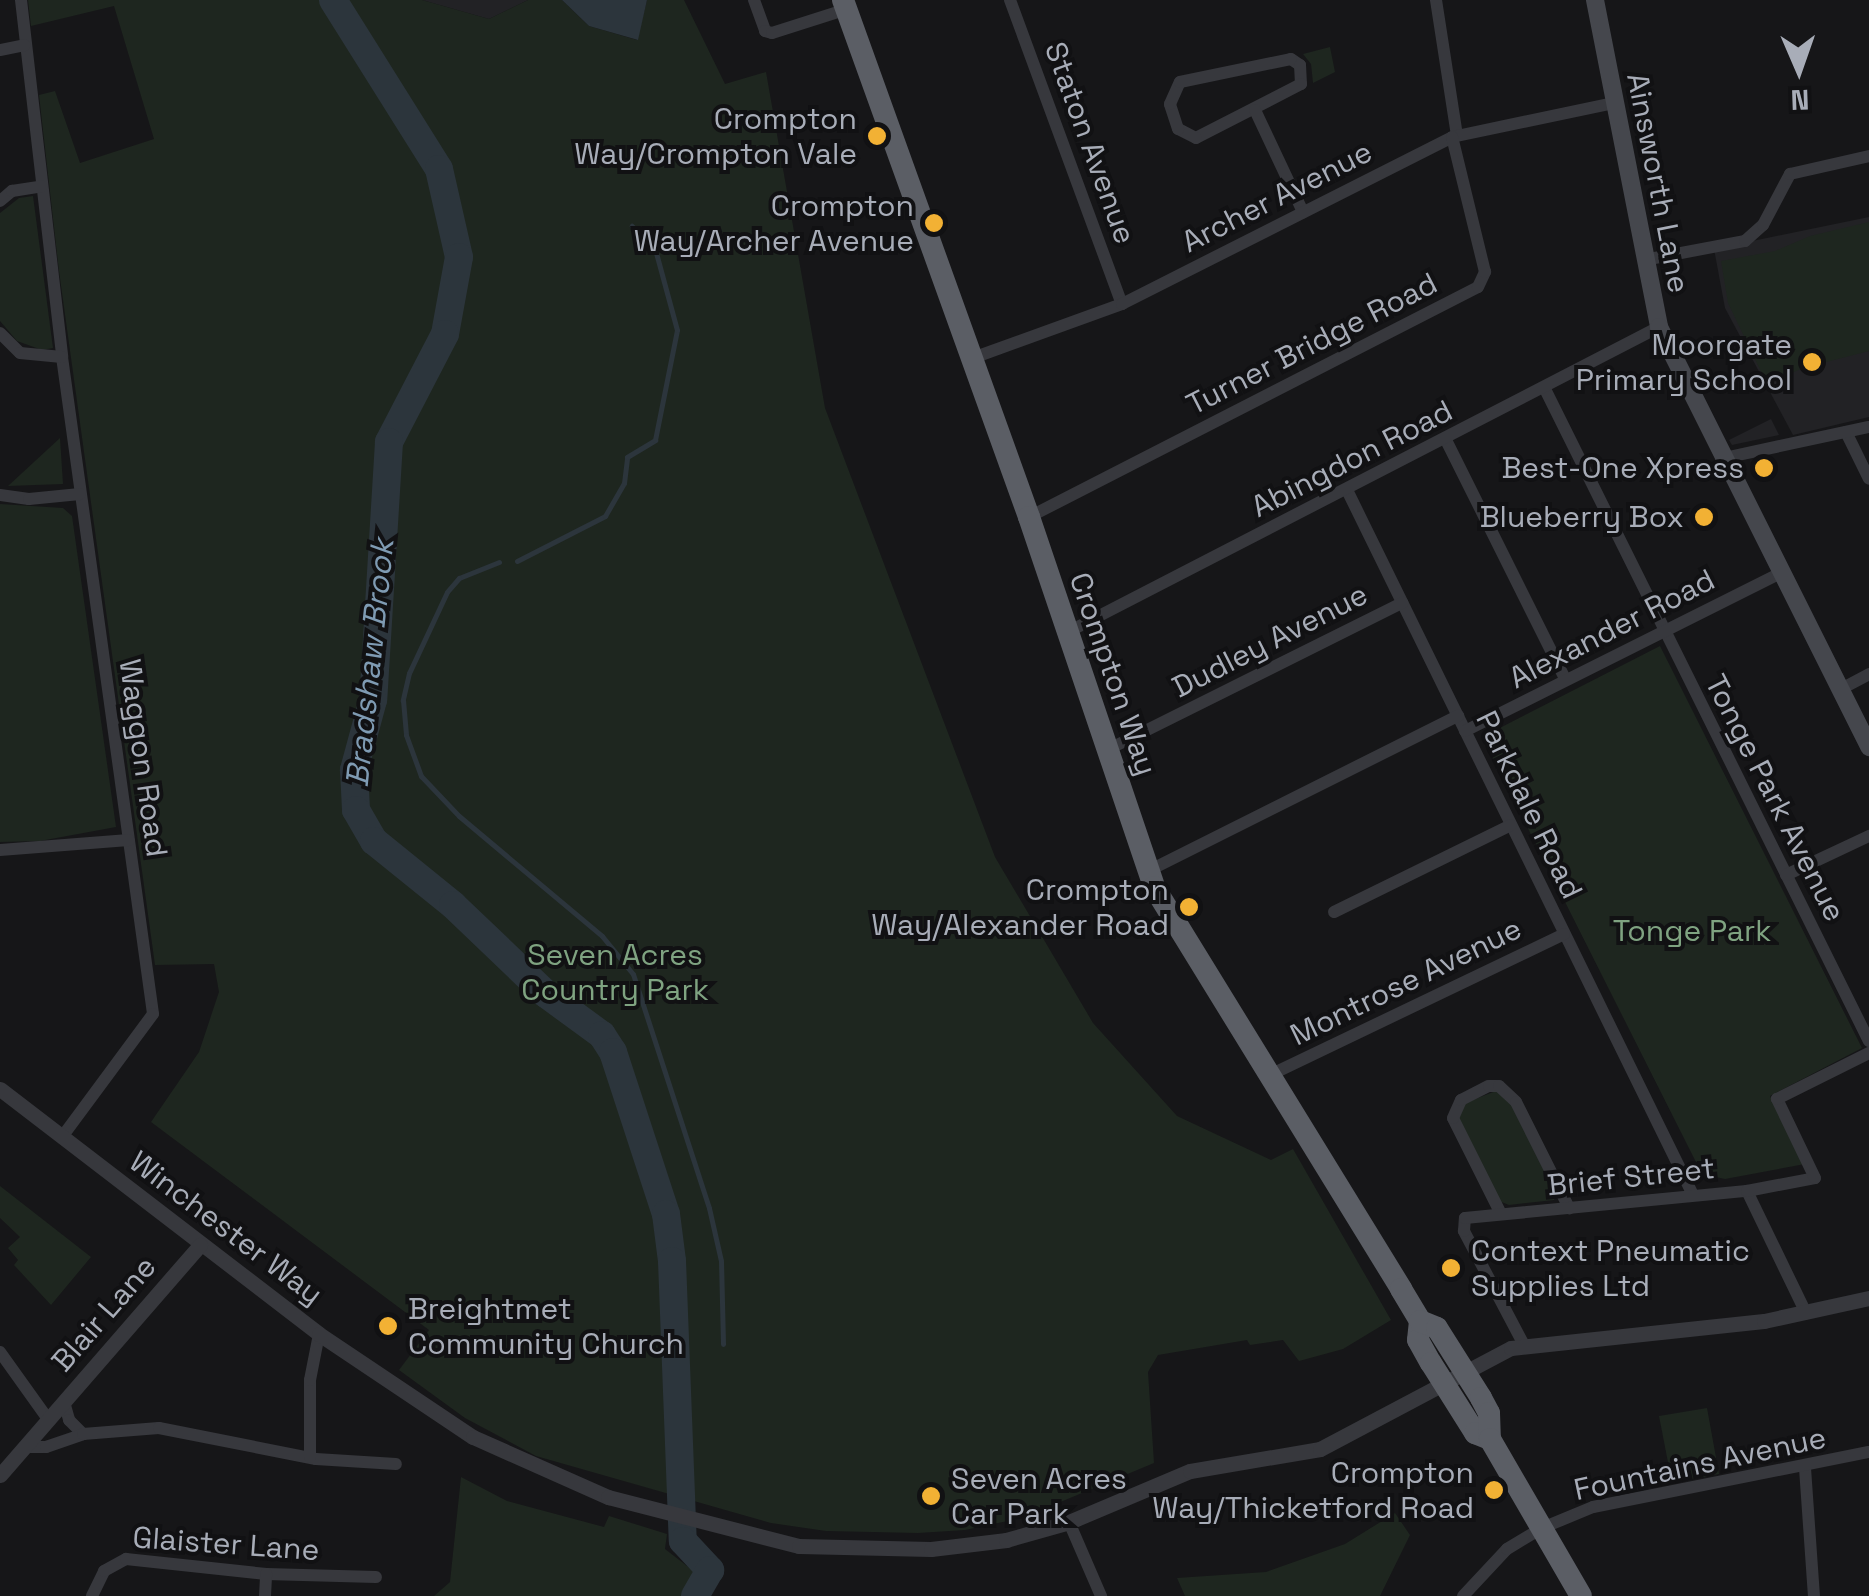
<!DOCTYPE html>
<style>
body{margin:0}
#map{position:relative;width:1869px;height:1596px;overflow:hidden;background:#161618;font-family:"Space Grotesk",sans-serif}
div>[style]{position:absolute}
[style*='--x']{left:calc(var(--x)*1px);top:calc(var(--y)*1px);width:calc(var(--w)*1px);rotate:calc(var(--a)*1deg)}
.built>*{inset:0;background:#222225}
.green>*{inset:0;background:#1e261f}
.water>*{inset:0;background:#2c353c}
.stream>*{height:5px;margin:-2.5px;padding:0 2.5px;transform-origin:2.5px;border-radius:2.5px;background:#2c353c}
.river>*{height:28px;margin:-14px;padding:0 14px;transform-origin:14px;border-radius:14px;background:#2c353c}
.minor>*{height:12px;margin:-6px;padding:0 6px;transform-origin:6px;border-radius:6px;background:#37383d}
.tertiary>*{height:15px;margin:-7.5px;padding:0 7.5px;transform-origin:7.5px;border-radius:7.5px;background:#37383d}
.secondary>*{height:18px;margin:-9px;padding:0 9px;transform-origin:9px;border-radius:9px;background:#45474d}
.trunk>*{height:22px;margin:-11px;padding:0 11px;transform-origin:11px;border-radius:11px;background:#5b5e65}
.dots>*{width:28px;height:28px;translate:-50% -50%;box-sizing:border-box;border:5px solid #111113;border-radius:50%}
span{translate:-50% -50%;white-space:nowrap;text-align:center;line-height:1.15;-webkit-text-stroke:8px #111113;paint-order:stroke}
.poi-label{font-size:30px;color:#a8adb8}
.right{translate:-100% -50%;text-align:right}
.left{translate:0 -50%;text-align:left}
.street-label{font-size:30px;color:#a8adb8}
.park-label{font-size:30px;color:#7fa381}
.water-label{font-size:32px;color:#7f9bb3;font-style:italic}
.north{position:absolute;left:1749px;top:20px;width:100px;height:100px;-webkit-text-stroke:8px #111113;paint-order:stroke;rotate:178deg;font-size:28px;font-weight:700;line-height:40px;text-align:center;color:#a8adb8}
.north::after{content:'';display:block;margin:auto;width:35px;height:45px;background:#a8adb8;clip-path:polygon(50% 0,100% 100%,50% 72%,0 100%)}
</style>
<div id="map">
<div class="built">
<div style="clip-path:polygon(422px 0,528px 0,489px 19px)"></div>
<div style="clip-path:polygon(1869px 217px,1869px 417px,1793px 435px,1725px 308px,1714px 249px)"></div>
<div style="clip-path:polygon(1771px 419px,1779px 435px,1732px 445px,1729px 440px)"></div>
</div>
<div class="green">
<div style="clip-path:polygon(28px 0,422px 0,489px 19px,528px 0,562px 0,589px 26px,637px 40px,647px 0,684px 0,725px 84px,766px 72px,825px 408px,995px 857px,1093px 1023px,1177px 1116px,1271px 1160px,1293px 1149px,1391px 1320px,1343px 1349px,1299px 1361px,1283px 1340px,1250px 1345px,1247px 1340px,1158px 1355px,1148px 1372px,1154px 1463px,1022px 1518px,965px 1530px,918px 1533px,826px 1531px,771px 1523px,536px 1456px,465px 1418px,399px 1370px,429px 1330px,151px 1122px,199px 1052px,219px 992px,214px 964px,155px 965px,59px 271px,39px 95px,55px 91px,80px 163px,154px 139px,114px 6px,31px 26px)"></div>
<div style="clip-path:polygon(1330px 47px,1335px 72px,1313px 83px,1311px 64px,1303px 54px)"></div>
<div style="clip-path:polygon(33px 196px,53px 348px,42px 350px,17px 341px,0 321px,0 213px,19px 198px)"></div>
<div style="clip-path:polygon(1869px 222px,1869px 351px,1803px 368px,1767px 384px,1728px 303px,1721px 261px,1775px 251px,1810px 236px)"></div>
<div style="clip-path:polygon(60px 438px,63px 484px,8px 486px)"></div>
<div style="clip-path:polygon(0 504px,63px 508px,72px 516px,116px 827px,40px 841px,0 842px)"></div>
<div style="clip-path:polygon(1660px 646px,1862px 1048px,1770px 1096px,1805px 1164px,1725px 1179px,1702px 1174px,1485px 743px,1488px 734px)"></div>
<div style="clip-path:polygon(1496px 1091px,1511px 1101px,1557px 1193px,1554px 1200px,1509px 1205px,1499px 1201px,1458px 1120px,1465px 1103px)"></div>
<div style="clip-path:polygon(0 1186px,91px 1257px,51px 1305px,14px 1265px,18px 1260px,8px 1248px,20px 1237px,0 1218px)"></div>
<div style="clip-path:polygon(1707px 1408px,1719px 1474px,1672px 1483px,1659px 1416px)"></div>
<div style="clip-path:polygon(461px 1477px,507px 1501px,604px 1527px,609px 1516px,667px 1534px,665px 1549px,696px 1573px,687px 1596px,434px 1596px,450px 1582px)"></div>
<div style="clip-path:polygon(1395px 1513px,1410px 1535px,1380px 1596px,1185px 1596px,1177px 1578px,1266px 1572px,1345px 1544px)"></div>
</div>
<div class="water">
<div style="clip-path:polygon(562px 0,647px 0,638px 40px,589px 26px)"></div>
</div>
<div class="stream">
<div style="--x:517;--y:561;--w:99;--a:-27.1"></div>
<div style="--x:605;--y:516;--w:38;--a:-60"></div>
<div style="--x:624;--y:483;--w:26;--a:-83"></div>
<div style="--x:627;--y:457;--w:33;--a:-31"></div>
<div style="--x:655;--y:440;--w:112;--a:-78.7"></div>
<div style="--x:677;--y:330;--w:84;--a:-105.2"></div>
<div style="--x:655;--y:249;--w:33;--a:-135"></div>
<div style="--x:499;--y:562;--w:43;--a:158.2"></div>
<div style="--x:459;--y:578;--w:18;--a:131"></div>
<div style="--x:447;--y:592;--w:89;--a:115.1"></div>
<div style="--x:409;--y:673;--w:28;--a:103"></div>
<div style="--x:403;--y:700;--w:35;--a:85"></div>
<div style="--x:406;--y:735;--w:44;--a:69.9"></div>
<div style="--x:421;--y:776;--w:55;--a:46.5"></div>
<div style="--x:459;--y:816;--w:187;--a:40"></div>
<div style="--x:602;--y:936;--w:49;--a:50.8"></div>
<div style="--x:633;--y:974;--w:246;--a:72"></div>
<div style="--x:709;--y:1208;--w:54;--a:77.2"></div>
<div style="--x:721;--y:1261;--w:83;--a:88.6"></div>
</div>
<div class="river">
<div style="--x:333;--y:0;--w:199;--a:57.9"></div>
<div style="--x:439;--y:169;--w:90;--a:77.2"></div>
<div style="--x:459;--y:257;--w:78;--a:100.3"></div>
<div style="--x:445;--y:334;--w:122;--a:117.4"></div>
<div style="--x:389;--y:442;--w:258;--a:93.5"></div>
<div style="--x:373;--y:700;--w:73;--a:105.2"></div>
<div style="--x:354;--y:770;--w:40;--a:87.1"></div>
<div style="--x:356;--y:810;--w:36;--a:60"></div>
<div style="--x:374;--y:841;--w:102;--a:39"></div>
<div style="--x:453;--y:905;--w:129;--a:43.7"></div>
<div style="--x:546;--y:994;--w:69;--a:36.2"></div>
<div style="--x:602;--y:1035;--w:20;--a:57"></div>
<div style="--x:613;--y:1052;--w:170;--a:71.9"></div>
<div style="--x:666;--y:1214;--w:47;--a:82.7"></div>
<div style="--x:672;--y:1261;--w:280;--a:87.8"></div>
<div style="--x:683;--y:1541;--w:40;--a:47"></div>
<div style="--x:710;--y:1570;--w:30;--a:120"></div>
</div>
<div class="minor">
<div style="--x:21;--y:0;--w:359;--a:83.4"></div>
<div style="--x:62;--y:357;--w:663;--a:82.11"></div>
<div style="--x:153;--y:1014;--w:153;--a:126.5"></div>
<div style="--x:754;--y:0;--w:33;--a:70"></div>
<div style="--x:765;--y:31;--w:7;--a:16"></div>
<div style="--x:772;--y:33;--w:79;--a:-17.7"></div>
<div style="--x:1010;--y:0;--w:324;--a:69.8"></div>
<div style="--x:1436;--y:0;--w:137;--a:81.2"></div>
<div style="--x:0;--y:50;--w:25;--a:-11"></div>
<div style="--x:1291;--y:59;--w:11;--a:34"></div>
<div style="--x:1300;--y:65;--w:19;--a:87"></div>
<div style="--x:1301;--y:84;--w:118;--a:152.8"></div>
<div style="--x:1196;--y:138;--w:20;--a:-153"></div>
<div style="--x:1178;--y:129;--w:26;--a:-108"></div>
<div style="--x:1170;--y:104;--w:24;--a:-66"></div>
<div style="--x:1180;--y:82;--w:113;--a:-11.7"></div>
<div style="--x:1255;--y:110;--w:113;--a:64.8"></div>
<div style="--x:0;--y:201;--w:16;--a:-40"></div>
<div style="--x:12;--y:191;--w:30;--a:-9"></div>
<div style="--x:1644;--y:260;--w:103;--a:-10.7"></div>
<div style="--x:1745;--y:241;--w:24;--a:-42"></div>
<div style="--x:1763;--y:225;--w:58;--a:-62.1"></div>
<div style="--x:1790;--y:174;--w:81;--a:-12.8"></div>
<div style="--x:0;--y:333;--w:28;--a:45"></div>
<div style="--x:20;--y:353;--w:42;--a:5.4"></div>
<div style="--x:970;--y:359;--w:162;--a:-19.9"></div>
<div style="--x:1122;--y:304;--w:370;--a:-26.8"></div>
<div style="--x:1452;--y:137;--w:166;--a:-11.9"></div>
<div style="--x:1545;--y:389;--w:728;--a:63.58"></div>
<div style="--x:1846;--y:432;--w:52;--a:63.9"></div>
<div style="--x:1446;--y:440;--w:267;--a:63.5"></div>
<div style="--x:1724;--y:458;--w:148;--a:-12.1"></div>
<div style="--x:1347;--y:490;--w:785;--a:63.86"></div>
<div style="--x:0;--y:495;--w:29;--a:8"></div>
<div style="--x:29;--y:499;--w:51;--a:-5.6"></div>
<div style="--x:1029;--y:517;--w:504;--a:-27.12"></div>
<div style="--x:1478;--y:287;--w:17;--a:-65"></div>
<div style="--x:1485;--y:272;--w:139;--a:-103.7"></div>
<div style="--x:1066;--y:633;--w:667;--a:-27.29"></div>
<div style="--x:1841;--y:689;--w:32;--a:-28"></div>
<div style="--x:1465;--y:731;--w:355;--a:-26.6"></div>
<div style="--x:1107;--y:750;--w:330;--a:-26.5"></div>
<div style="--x:0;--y:850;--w:129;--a:-4.4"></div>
<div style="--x:1148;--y:871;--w:347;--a:-26.6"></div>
<div style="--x:1786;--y:875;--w:92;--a:-25.2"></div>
<div style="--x:1334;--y:912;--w:197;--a:-26.2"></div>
<div style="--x:1270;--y:1075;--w:326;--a:-25.6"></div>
<div style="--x:1747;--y:1191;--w:136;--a:64.2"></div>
<div style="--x:1501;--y:1214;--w:107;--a:-116.6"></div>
<div style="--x:1453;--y:1118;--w:20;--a:-66"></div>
<div style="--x:1461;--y:1100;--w:31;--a:-27"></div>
<div style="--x:1489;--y:1086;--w:10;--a:0"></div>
<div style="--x:1499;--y:1086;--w:23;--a:43"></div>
<div style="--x:1516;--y:1102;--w:119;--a:63.4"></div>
<div style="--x:1524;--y:1345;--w:129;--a:-117.8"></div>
<div style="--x:1464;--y:1231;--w:13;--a:-86"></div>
<div style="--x:1465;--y:1218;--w:283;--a:-5.5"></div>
<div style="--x:1747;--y:1191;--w:69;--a:-10.8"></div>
<div style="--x:1815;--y:1178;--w:88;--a:-115.7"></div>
<div style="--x:1777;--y:1099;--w:103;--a:-26.6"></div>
<div style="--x:0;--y:1352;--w:82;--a:54.4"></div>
<div style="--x:64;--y:1402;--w:19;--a:74"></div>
<div style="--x:69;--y:1420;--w:20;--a:45"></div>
<div style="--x:24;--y:1447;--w:22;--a:0"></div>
<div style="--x:46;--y:1447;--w:39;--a:-19"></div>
<div style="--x:83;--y:1434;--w:76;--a:-4.5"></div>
<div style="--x:159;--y:1428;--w:160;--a:11.2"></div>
<div style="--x:316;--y:1459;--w:80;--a:3.6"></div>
<div style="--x:310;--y:1457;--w:77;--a:-90"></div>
<div style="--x:310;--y:1380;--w:47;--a:-78.9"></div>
<div style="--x:1805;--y:1468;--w:128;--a:86"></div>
<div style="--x:1069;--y:1522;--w:81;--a:66.6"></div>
<div style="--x:92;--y:1596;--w:28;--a:-64"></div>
<div style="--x:104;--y:1571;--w:25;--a:-29"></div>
<div style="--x:126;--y:1559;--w:141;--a:6.1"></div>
<div style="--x:266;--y:1574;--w:110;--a:1.6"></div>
<div style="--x:265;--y:1596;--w:22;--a:-87"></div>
<div style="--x:1463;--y:1596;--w:64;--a:-46.9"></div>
<div style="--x:1507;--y:1549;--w:41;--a:-31"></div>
<div style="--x:1542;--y:1528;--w:55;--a:-22.4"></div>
<div style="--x:1593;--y:1507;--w:281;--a:-11.3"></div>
</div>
<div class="tertiary">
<div style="--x:0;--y:1089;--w:402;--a:37.5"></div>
<div style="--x:319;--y:1334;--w:185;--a:33.8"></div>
<div style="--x:473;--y:1437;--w:148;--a:24"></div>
<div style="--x:608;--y:1497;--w:197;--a:14.4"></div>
<div style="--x:799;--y:1546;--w:132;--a:1.3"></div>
<div style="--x:931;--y:1549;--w:76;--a:-6.8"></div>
<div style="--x:1006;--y:1540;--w:66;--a:-15.9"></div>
<div style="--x:1069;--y:1522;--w:131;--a:-22.9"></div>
<div style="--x:1190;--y:1471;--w:132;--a:-9.6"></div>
<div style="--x:1320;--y:1449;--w:216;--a:-27.9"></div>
<div style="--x:1511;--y:1348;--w:254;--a:-6.1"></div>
<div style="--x:1764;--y:1321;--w:107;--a:-12.4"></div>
<div style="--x:0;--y:1475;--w:305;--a:-49"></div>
</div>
<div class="secondary">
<div style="--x:1595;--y:0;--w:333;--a:78.9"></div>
<div style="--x:1659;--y:327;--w:470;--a:63.4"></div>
</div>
<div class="trunk">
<div style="--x:843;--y:0;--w:549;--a:70.21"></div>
<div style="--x:1029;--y:517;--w:391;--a:71.3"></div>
<div style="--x:1154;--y:887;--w:472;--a:58.4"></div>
<div style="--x:1401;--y:1289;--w:37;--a:59"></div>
<div style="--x:1420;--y:1321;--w:19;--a:96"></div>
<div style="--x:1418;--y:1340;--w:26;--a:61"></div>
<div style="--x:1431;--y:1363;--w:83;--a:57.8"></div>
<div style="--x:1475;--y:1433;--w:16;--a:22"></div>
<div style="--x:1420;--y:1321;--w:18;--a:22"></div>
<div style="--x:1437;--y:1328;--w:83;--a:57.8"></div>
<div style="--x:1481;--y:1398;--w:17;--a:62"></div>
<div style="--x:1489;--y:1413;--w:26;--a:88"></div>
<div style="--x:1490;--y:1439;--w:181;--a:59.9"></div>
</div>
<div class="dots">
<div style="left:877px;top:136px;background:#f2b134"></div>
<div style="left:934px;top:223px;background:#f2b134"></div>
<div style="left:1812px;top:362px;background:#f2b134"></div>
<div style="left:1764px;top:468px;background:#f2b134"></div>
<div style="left:1704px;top:517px;background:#f2b134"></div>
<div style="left:1189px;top:907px;background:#f2b134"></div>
<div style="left:1451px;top:1268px;background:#f2b134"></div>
<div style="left:388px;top:1326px;background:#f2b134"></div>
<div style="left:1494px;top:1490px;background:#f2b134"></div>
<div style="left:931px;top:1496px;background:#f2b134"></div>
</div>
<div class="poi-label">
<span class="right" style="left:857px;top:136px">Crompton<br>Way/Crompton Vale</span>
<span class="right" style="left:914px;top:223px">Crompton<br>Way/Archer Avenue</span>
<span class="right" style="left:1792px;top:362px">Moorgate<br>Primary School</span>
<span class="right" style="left:1744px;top:468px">Best-One Xpress</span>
<span class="right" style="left:1684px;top:517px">Blueberry Box</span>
<span class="right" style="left:1169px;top:907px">Crompton<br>Way/Alexander Road</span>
<span class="left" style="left:1471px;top:1268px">Context Pneumatic<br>Supplies Ltd</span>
<span class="left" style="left:408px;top:1326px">Breightmet<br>Community Church</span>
<span class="right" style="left:1474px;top:1490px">Crompton<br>Way/Thicketford Road</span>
<span class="left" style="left:951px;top:1496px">Seven Acres<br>Car Park</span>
</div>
<div class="street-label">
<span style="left:1090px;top:143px;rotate:70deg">Staton Avenue</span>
<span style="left:1658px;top:183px;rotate:79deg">Ainsworth Lane</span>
<span style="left:1277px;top:197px;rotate:-27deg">Archer Avenue</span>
<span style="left:1312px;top:344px;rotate:-27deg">Turner Bridge Road</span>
<span style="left:1352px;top:459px;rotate:-27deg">Abingdon Road</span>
<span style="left:1612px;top:629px;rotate:-27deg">Alexander Road</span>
<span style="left:1270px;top:641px;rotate:-27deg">Dudley Avenue</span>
<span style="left:1113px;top:674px;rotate:71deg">Crompton Way</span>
<span style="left:143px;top:758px;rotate:82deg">Waggon Road</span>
<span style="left:1775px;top:798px;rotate:63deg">Tonge Park Avenue</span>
<span style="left:1529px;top:805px;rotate:64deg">Parkdale Road</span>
<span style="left:1406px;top:982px;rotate:-26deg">Montrose Avenue</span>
<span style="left:1631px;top:1177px;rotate:-6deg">Brief Street</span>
<span style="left:226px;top:1228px;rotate:37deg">Winchester Way</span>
<span style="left:104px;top:1314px;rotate:-49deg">Blair Lane</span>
<span style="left:1700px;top:1464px;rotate:-12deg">Fountains Avenue</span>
<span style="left:226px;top:1544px;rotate:4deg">Glaister Lane</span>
</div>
<div class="park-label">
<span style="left:1692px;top:931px">Tonge Park</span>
<span style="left:615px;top:972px">Seven Acres<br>Country Park</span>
</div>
<div class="water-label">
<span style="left:370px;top:663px;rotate:-84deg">Bradshaw Brook</span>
</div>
<div class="north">N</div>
</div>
